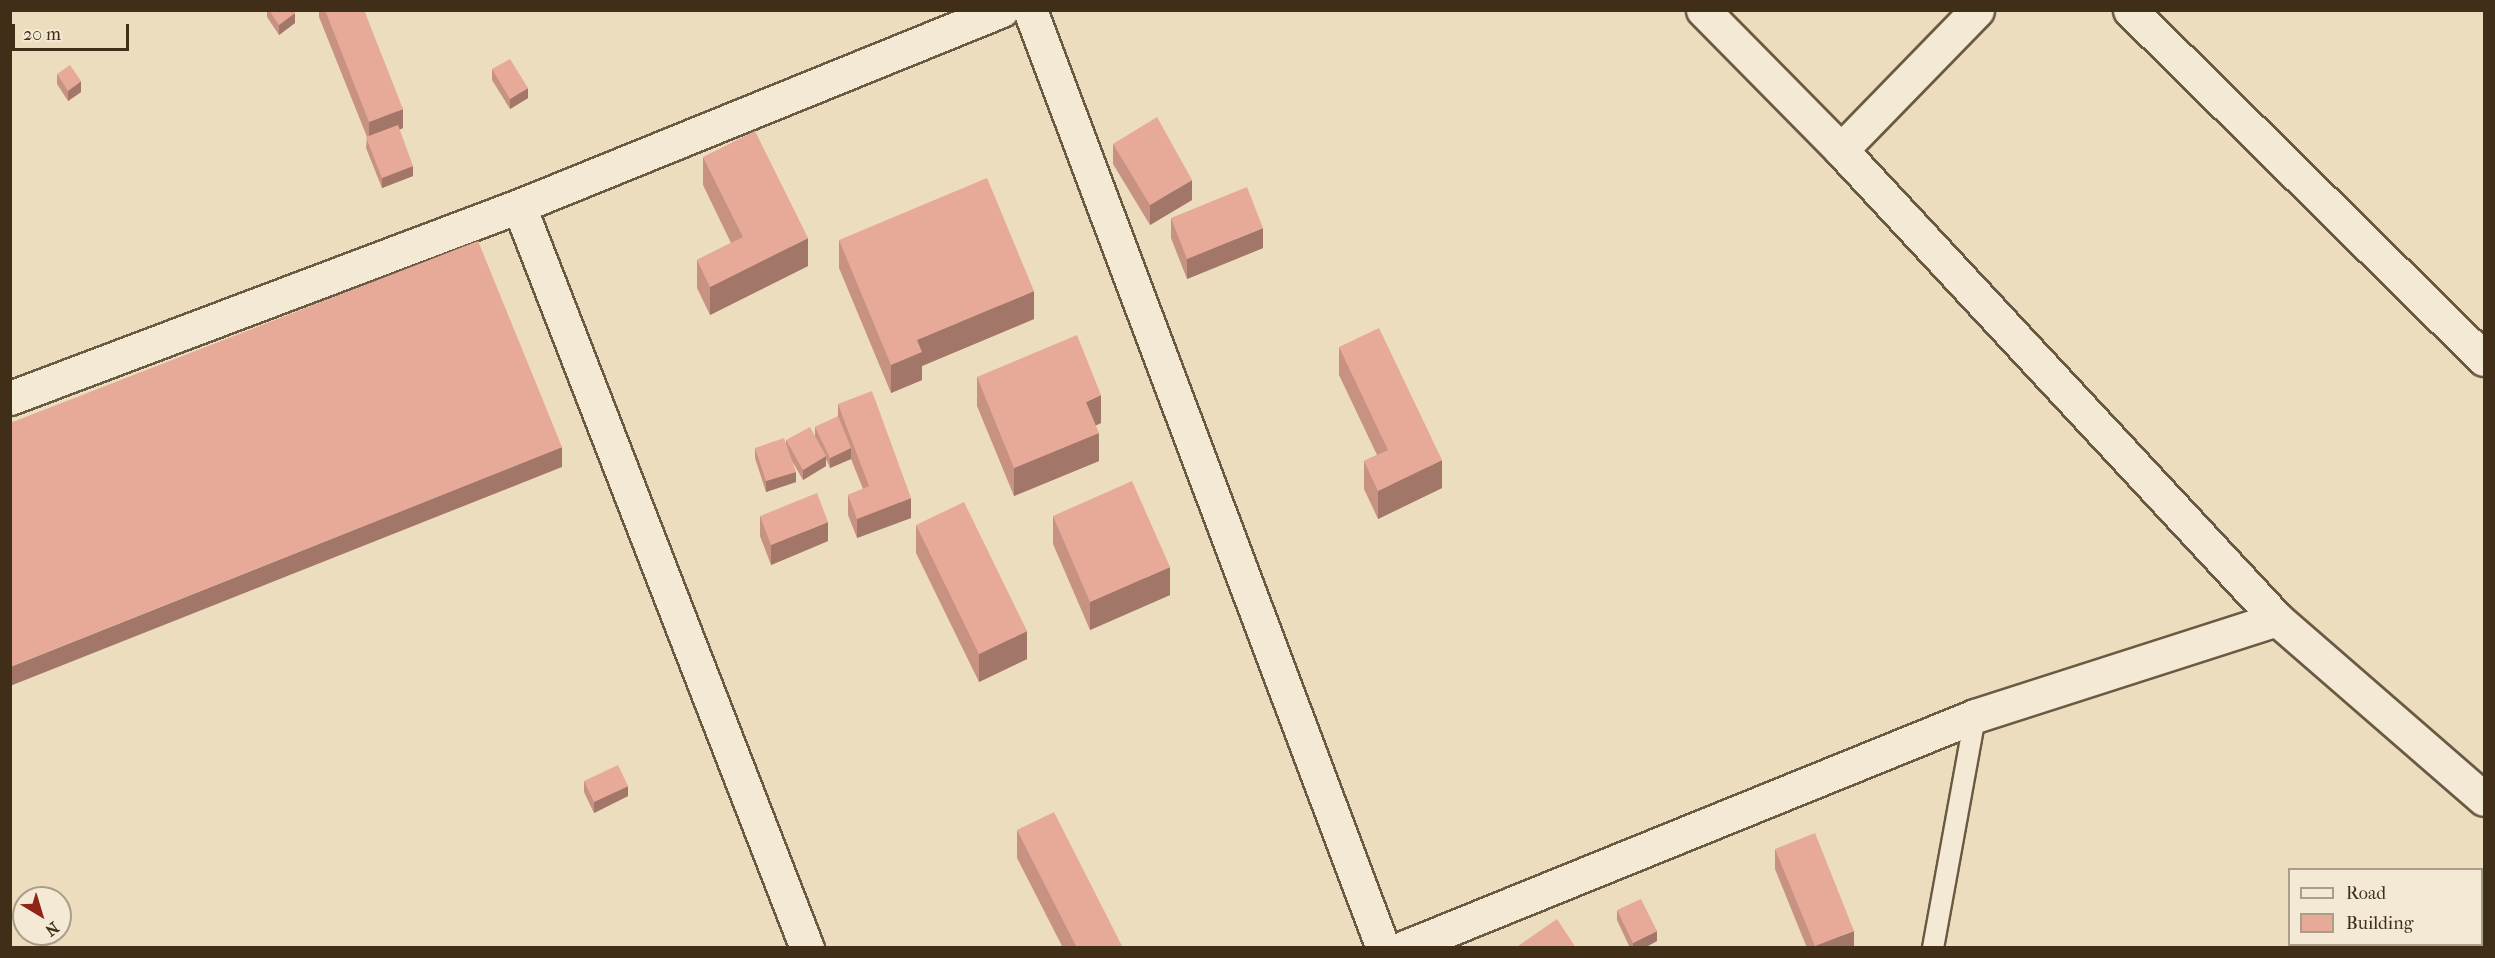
<!DOCTYPE html>
<style>
body{margin:0}
#map{position:relative;width:2495px;height:958px;overflow:hidden;background:#ecddbf;font-family:"IM FELL French Canon",serif}
div>[style]{position:absolute}
[style*='--x']{left:calc(var(--x)*1px);top:calc(var(--y)*1px);width:calc(var(--w)*1px);rotate:calc(var(--a)*1deg)}
.roads{filter:drop-shadow(2px 0 #6b5a42) drop-shadow(-2px 0 #6b5a42) drop-shadow(0 2px #6b5a42) drop-shadow(0 -2px #6b5a42)}
.lane>*{height:20px;margin:-10px;padding:0 10px;transform-origin:10px;border-radius:10px;background:#f3e9d5}
.street>*{height:33px;margin:-16.5px;padding:0 16.5px;transform-origin:16.5px;border-radius:16.5px;background:#f3e9d5}
.wall>*{inset:0;background:#c89283}
.shaded-wall>*{inset:0;background:#a2776a}
.building>*{inset:0;background:#e8aa98}
span{translate:-50% -50%;white-space:nowrap;text-align:center;line-height:1.15;-webkit-text-stroke:6px #f3e9d5;paint-order:stroke}
.frame{position:absolute;inset:0;border:12px solid #402e18;pointer-events:none}
.legend{position:absolute;left:2288px;top:868px;width:195px;height:78px;box-sizing:border-box;background:#f3e9d5;border:2px solid #ab9e89;margin:0;padding:8px 10px;list-style:none;font-size:18px;color:#402e18}
.legend li{display:flex;align-items:center;gap:12px;height:30px}
.legend b{width:30px;border:2px solid #ab9e89}
.north{position:absolute;left:12px;top:886px;width:60px;height:60px;box-sizing:border-box;background:#f3e9d5;border:2px solid #ab9e89;border-radius:50%;rotate:142deg;font-size:16px;font-weight:700;line-height:24px;text-align:center;color:#402e18}
.north::after{content:'';display:block;margin:auto;width:21px;height:27px;background:#8f2418;clip-path:polygon(50% 0,100% 100%,50% 72%,0 100%)}
.scale{position:absolute;left:12px;top:24px;width:117px;height:27px;box-sizing:border-box;border:3px solid #402e18;border-top:0;padding-left:8px;font-size:18px;line-height:21px;white-space:nowrap;color:#402e18;-webkit-text-stroke:4px #f3e9d5;paint-order:stroke}
</style>
<div id="map">
<div class="roads">
<div class="lane">
<div style="--x:1933;--y:948;--w:236;--a:-79.7"></div>
</div>
<div class="street">
<div style="--x:1030;--y:10;--w:1002;--a:69.38"></div>
<div style="--x:1703;--y:10;--w:197;--a:45.4"></div>
<div style="--x:1841;--y:150;--w:640;--a:47.09"></div>
<div style="--x:2277;--y:619;--w:274;--a:41"></div>
<div style="--x:2130;--y:10;--w:497;--a:44.6"></div>
<div style="--x:1841;--y:150;--w:195;--a:-45.8"></div>
<div style="--x:519;--y:206;--w:796;--a:68.79"></div>
<div style="--x:10;--y:398;--w:544;--a:-20.67"></div>
<div style="--x:519;--y:206;--w:521;--a:-22.09"></div>
<div style="--x:1403;--y:948;--w:617;--a:-22.08"></div>
<div style="--x:1975;--y:716;--w:317;--a:-17.8"></div>
</div>
</div>
<div class="wall">
<div style="clip-path:polygon(267px 10px,294px 10px,295px 23px,279px 35px,267px 17px)"></div>
<div style="clip-path:polygon(319px 10px,364px 10px,403px 128px,399px 130px,413px 176px,382px 188px,366px 148px,367px 137px,319px 17px)"></div>
<div style="clip-path:polygon(492px 69px,528px 98px,510px 109px,492px 80px)"></div>
<div style="clip-path:polygon(57px 74px,81px 92px,68px 101px,57px 84px)"></div>
<div style="clip-path:polygon(1113px 144px,1192px 200px,1150px 225px,1113px 164px)"></div>
<div style="clip-path:polygon(703px 157px,808px 266px,710px 315px,697px 288px,697px 260px,731px 243px,703px 185px)"></div>
<div style="clip-path:polygon(1171px 218px,1263px 248px,1187px 279px,1171px 238px)"></div>
<div style="clip-path:polygon(839px 240px,1034px 319px,922px 366px,922px 380px,891px 393px,839px 268px)"></div>
<div style="clip-path:polygon(1339px 347px,1442px 488px,1378px 519px,1364px 489px,1364px 461px,1377px 455px,1339px 375px)"></div>
<div style="clip-path:polygon(977px 377px,1101px 423px,1096px 425px,1099px 461px,1014px 496px,977px 406px)"></div>
<div style="clip-path:polygon(838px 404px,911px 518px,857px 538px,848px 515px,848px 495px,863px 489px,851px 459px,830px 468px,826px 459px,826px 466px,803px 480px,792px 461px,796px 482px,766px 492px,755px 458px,755px 448px,786px 444px,786px 440px,815px 438px,815px 427px,838px 417px)"></div>
<div style="clip-path:polygon(760px 516px,828px 541px,771px 565px,760px 536px)"></div>
<div style="clip-path:polygon(1053px 516px,1170px 595px,1090px 630px,1053px 544px)"></div>
<div style="clip-path:polygon(916px 525px,1027px 659px,979px 682px,916px 553px)"></div>
<div style="clip-path:polygon(584px 781px,628px 796px,594px 813px,584px 792px)"></div>
<div style="clip-path:polygon(1017px 830px,1123px 948px,1063px 948px,1017px 858px)"></div>
<div style="clip-path:polygon(1775px 849px,1854px 948px,1807px 948px,1775px 869px)"></div>
<div style="clip-path:polygon(1617px 910px,1657px 941px,1644px 948px,1630px 948px,1617px 920px)"></div>
</div>
<div class="shaded-wall">
<div style="clip-path:polygon(295px 13px,295px 23px,279px 35px,279px 25px)"></div>
<div style="clip-path:polygon(81px 81px,81px 92px,68px 101px,68px 91px)"></div>
<div style="clip-path:polygon(528px 88px,528px 98px,510px 109px,510px 99px)"></div>
<div style="clip-path:polygon(403px 109px,403px 128px,369px 142px,369px 122px)"></div>
<div style="clip-path:polygon(413px 166px,413px 176px,382px 188px,382px 178px)"></div>
<div style="clip-path:polygon(1192px 180px,1192px 200px,1150px 225px,1150px 205px)"></div>
<div style="clip-path:polygon(1263px 228px,1263px 248px,1187px 279px,1187px 259px)"></div>
<div style="clip-path:polygon(808px 238px,808px 266px,710px 315px,710px 287px)"></div>
<div style="clip-path:polygon(1034px 291px,1034px 319px,922px 366px,922px 380px,891px 393px,891px 365px,917px 340px)"></div>
<div style="clip-path:polygon(1101px 395px,1101px 423px,1086px 430px,1086px 402px)"></div>
<div style="clip-path:polygon(1099px 433px,1099px 461px,1014px 496px,1014px 468px)"></div>
<div style="clip-path:polygon(562px 447px,562px 467px,10px 686px,10px 667px)"></div>
<div style="clip-path:polygon(851px 448px,851px 459px,830px 468px,830px 458px)"></div>
<div style="clip-path:polygon(826px 456px,826px 466px,803px 480px,803px 470px)"></div>
<div style="clip-path:polygon(1442px 460px,1442px 488px,1378px 519px,1378px 491px)"></div>
<div style="clip-path:polygon(796px 472px,796px 482px,766px 492px,766px 481px)"></div>
<div style="clip-path:polygon(911px 498px,911px 518px,857px 538px,857px 519px)"></div>
<div style="clip-path:polygon(828px 522px,828px 541px,771px 565px,771px 545px)"></div>
<div style="clip-path:polygon(1170px 567px,1170px 595px,1090px 630px,1090px 602px)"></div>
<div style="clip-path:polygon(1027px 631px,1027px 659px,979px 682px,979px 654px)"></div>
<div style="clip-path:polygon(628px 786px,628px 796px,594px 813px,594px 802px)"></div>
<div style="clip-path:polygon(1657px 931px,1657px 941px,1644px 948px,1633px 948px,1633px 943px)"></div>
<div style="clip-path:polygon(1854px 931px,1854px 948px,1815px 948px,1815px 946px)"></div>
</div>
<div class="building">
<div style="clip-path:polygon(269px 10px,294px 10px,295px 13px,279px 25px)"></div>
<div style="clip-path:polygon(325px 10px,364px 10px,403px 109px,369px 122px)"></div>
<div style="clip-path:polygon(510px 59px,528px 88px,510px 99px,492px 69px)"></div>
<div style="clip-path:polygon(70px 65px,81px 81px,68px 91px,57px 74px)"></div>
<div style="clip-path:polygon(1157px 117px,1192px 180px,1150px 205px,1113px 144px)"></div>
<div style="clip-path:polygon(398px 125px,413px 166px,382px 178px,366px 137px)"></div>
<div style="clip-path:polygon(755px 131px,808px 238px,710px 287px,697px 260px,743px 237px,703px 157px)"></div>
<div style="clip-path:polygon(987px 178px,1034px 291px,917px 340px,922px 352px,891px 365px,839px 240px)"></div>
<div style="clip-path:polygon(1247px 187px,1263px 228px,1187px 259px,1171px 218px)"></div>
<div style="clip-path:polygon(478px 241px,562px 447px,10px 667px,10px 423px)"></div>
<div style="clip-path:polygon(1379px 328px,1442px 460px,1378px 491px,1364px 461px,1388px 450px,1339px 347px)"></div>
<div style="clip-path:polygon(1077px 335px,1101px 395px,1086px 402px,1099px 433px,1014px 468px,977px 377px)"></div>
<div style="clip-path:polygon(872px 391px,911px 498px,857px 519px,848px 495px,869px 486px,838px 404px)"></div>
<div style="clip-path:polygon(838px 416px,851px 448px,830px 458px,815px 427px)"></div>
<div style="clip-path:polygon(810px 427px,826px 456px,803px 470px,786px 440px)"></div>
<div style="clip-path:polygon(784px 438px,796px 472px,766px 481px,755px 448px)"></div>
<div style="clip-path:polygon(1132px 481px,1170px 567px,1090px 602px,1053px 516px)"></div>
<div style="clip-path:polygon(817px 493px,828px 522px,771px 545px,760px 516px)"></div>
<div style="clip-path:polygon(964px 502px,1027px 631px,979px 654px,916px 525px)"></div>
<div style="clip-path:polygon(618px 765px,628px 786px,594px 802px,584px 781px)"></div>
<div style="clip-path:polygon(1054px 812px,1123px 948px,1077px 948px,1017px 830px)"></div>
<div style="clip-path:polygon(1815px 833px,1854px 931px,1815px 946px,1775px 849px)"></div>
<div style="clip-path:polygon(1641px 899px,1657px 931px,1633px 943px,1617px 910px)"></div>
<div style="clip-path:polygon(1557px 919px,1576px 948px,1515px 948px)"></div>
</div>
<div class="frame"></div>
<ul class="legend">
<li><b style="height:8px;background:#f3e9d5"></b>Road</li>
<li><b style="height:16px;background:#e8aa98"></b>Building</li>
</ul>
<div class="north">N</div>
<div class="scale">20 m</div>
</div>
